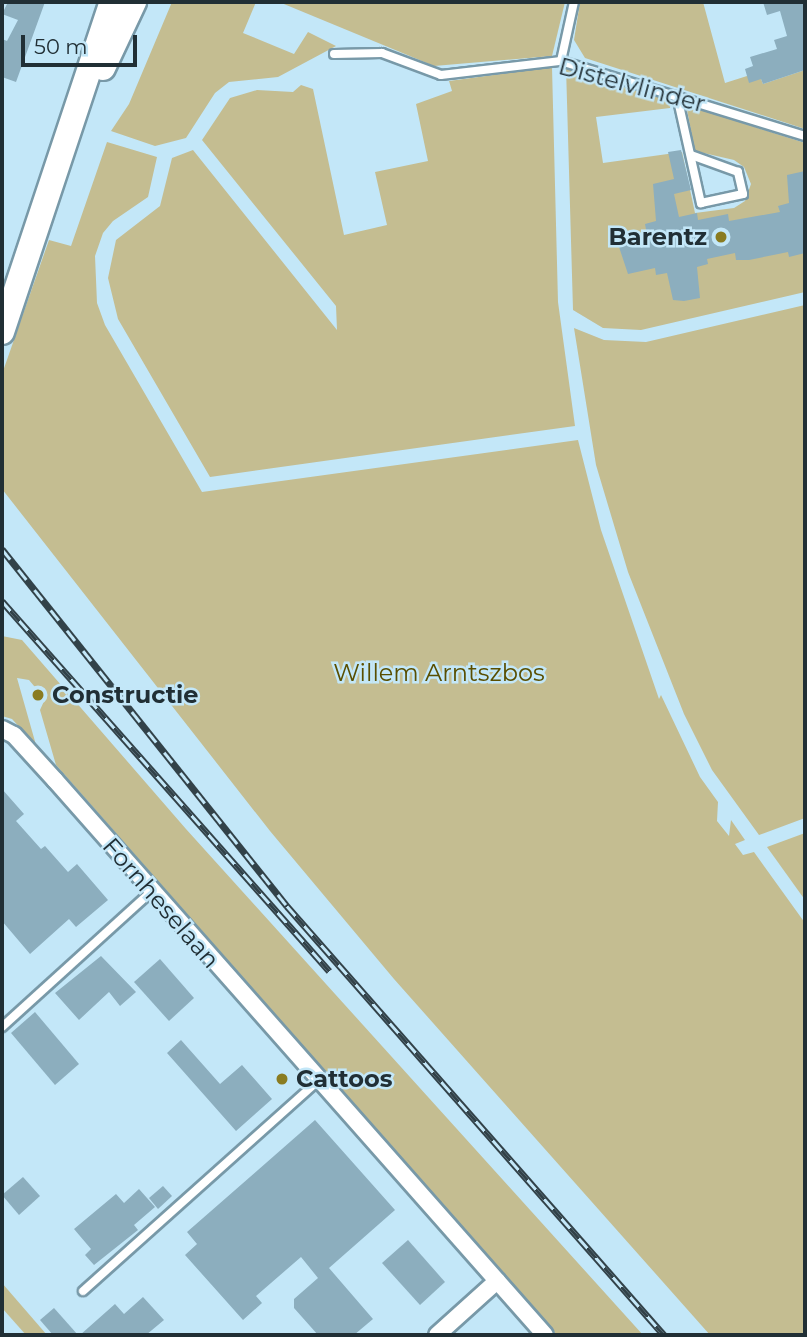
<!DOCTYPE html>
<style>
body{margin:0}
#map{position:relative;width:807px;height:1337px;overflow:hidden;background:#c3e7f8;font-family:Montserrat,sans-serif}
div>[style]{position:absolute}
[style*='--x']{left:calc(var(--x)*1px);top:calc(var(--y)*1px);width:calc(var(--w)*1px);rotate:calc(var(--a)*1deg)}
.green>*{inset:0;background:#c4bd91}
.building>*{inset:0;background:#8caebe}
.roads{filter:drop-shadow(2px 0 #7899a8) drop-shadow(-2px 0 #7899a8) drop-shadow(0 2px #7899a8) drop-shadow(0 -2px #7899a8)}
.lane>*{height:8px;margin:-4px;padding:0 4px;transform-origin:4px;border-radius:4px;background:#fff}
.street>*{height:16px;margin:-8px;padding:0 8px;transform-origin:8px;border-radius:8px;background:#fff}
.primary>*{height:24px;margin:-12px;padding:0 12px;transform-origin:12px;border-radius:12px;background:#fff}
.rail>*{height:7px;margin-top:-3.5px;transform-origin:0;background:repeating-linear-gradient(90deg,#c3e7f8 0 13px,#324249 0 26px);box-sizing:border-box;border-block:2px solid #324249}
.dots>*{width:19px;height:19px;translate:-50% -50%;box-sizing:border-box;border:4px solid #c3e7f8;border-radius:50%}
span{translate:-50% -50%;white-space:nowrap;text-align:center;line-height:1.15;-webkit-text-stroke:5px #c3e7f8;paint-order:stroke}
.street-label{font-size:24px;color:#212f35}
.poi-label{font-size:24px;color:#212f35;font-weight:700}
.right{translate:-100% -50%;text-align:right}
.left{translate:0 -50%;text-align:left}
.park-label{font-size:24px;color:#594e00}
.frame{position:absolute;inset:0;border:4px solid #212f35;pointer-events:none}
.scale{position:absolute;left:21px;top:35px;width:116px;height:32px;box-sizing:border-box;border:4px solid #212f35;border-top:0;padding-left:9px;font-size:21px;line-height:24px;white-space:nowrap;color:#212f35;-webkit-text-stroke:5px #c3e7f8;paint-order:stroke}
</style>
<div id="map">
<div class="green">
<div style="clip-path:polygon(172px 2px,256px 2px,243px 33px,294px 54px,308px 32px,336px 46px,278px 77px,229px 82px,215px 93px,186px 138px,155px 146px,111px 131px,129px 104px)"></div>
<div style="clip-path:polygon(279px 2px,565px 2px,552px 56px,434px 66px)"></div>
<div style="clip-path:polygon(580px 2px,703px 2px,725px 83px,747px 76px,761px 79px,763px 84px,805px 70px,805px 129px,585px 58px,574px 40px)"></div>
<div style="clip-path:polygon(552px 67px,558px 302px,575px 426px,210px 477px,118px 319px,108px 278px,116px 240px,160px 206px,172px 158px,193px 150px,337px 330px,336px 306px,202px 140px,230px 98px,257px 90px,293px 92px,301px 85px,313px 89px,344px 235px,387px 225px,375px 172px,428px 161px,416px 104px,452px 91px,449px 81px)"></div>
<div style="clip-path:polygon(566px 67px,671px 100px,670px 108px,596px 117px,603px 163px,682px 152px,695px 213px,734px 208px,745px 201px,751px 184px,744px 167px,734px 160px,695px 151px,686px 105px,805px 143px,805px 292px,641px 330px,603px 328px,573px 310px)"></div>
<div style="clip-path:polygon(107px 142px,157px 157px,148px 197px,113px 221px,103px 233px,95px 256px,97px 303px,105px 325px,202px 492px,578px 440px,601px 530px,659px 699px,661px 695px,700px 777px,718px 802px,717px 821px,729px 836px,731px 820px,745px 840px,735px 844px,743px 855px,754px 852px,805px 923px,805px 1335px,710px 1335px,394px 979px,270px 831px,2px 489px,2px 374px,49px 240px,71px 246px)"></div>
<div style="clip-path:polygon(805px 305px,805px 818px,759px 835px,712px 770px,684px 714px,628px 572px,596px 465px,574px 328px,604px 340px,646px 342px)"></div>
<div style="clip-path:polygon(2px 636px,22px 640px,186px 829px,643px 1335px,557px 1335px,56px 765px,40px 710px,45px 699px,29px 680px,17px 678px,36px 745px,12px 719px,2px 716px)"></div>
<div style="clip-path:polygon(805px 833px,805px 900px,767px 847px)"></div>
<div style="clip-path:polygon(2px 1283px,47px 1335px,26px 1335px,2px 1308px)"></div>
</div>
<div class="building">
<div style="clip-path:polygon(8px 2px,45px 2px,16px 82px,2px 77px,2px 39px,7px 41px,18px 20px,2px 14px)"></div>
<div style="clip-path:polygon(763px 2px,805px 2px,805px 70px,763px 84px,761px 79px,749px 83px,745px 69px,753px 66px,750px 57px,777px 49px,774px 40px,787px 36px,780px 11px,767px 15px)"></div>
<div style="clip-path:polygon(681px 150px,691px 190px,674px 194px,679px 217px,697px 213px,698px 220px,728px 214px,729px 221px,780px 212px,778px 206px,789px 203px,787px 175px,805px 171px,805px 253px,789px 257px,788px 252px,749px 260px,736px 260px,735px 253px,707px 259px,708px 264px,697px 267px,700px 298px,684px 301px,673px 300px,667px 273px,656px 275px,655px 268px,628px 274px,618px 244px,647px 235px,645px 224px,656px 221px,653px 184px,674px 179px,668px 152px)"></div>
<div style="clip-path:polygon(2px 789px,24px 814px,16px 821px,41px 849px,45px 846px,68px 872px,77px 864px,108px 900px,76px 927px,69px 919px,30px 954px,2px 921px)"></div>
<div style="clip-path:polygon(101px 956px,136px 992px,120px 1006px,109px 992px,79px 1020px,55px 993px)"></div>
<div style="clip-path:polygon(160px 959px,194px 998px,169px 1021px,134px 982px)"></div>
<div style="clip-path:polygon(35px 1012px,79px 1064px,55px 1085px,11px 1033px)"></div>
<div style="clip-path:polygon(181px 1040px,220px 1084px,242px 1065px,272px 1099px,236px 1131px,167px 1053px)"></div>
<div style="clip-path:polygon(315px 1120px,395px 1210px,329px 1268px,373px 1319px,354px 1335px,318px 1335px,294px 1308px,294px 1299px,318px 1278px,301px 1257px,256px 1296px,262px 1303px,243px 1320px,185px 1255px,197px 1244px,187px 1232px)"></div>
<div style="clip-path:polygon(23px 1177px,40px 1196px,19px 1215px,2px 1195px)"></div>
<div style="clip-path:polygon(163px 1186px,172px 1196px,158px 1209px,149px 1198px)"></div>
<div style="clip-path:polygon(139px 1189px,155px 1207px,134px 1225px,138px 1230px,94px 1265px,85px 1255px,91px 1249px,74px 1229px,116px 1194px,124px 1203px)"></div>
<div style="clip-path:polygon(408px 1240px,445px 1282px,420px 1305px,382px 1263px)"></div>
<div style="clip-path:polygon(143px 1297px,164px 1320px,146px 1335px,80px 1335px,115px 1304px,124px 1314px)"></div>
<div style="clip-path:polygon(54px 1308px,78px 1335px,53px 1335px,40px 1320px)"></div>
</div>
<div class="roads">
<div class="lane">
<div style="--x:334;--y:54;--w:48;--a:-1.2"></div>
<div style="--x:382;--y:53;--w:63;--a:20.4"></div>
<div style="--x:441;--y:75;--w:121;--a:-6.7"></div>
<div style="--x:561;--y:61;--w:255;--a:17.1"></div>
<div style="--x:561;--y:61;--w:60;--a:-77.6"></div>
<div style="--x:677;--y:96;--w:110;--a:77.4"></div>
<div style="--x:701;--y:203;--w:43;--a:-12.1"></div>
<div style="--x:743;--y:194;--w:23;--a:-103"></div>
<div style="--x:738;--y:172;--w:50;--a:-160.1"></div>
<div style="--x:2;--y:1027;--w:201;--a:-42.2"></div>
<div style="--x:83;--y:1291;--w:315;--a:-41.8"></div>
</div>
<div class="street">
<div style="--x:2;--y:729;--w:13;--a:27"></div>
<div style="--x:14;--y:735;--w:61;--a:47.7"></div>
<div style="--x:55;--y:780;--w:740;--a:48.56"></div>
<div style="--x:437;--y:1335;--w:81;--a:-42"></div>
</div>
<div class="primary">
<div style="--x:103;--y:68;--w:73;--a:-64.8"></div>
<div style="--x:2;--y:332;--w:348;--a:-71.6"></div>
</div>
</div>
<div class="rail">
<div style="--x:2;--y:549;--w:457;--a:51.4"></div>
<div style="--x:287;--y:906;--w:571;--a:48.69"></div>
<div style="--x:2;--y:601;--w:494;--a:48.5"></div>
</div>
<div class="dots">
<div style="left:721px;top:237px;background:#8a7c21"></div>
<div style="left:38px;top:695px;background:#8a7c21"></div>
<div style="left:282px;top:1079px;background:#8a7c21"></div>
</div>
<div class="street-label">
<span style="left:632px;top:85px;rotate:15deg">Distelvlinder</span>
<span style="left:161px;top:903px;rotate:49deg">Fornheselaan</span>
</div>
<div class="poi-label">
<span class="right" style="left:707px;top:237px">Barentz</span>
<span class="left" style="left:52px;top:695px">Constructie</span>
<span class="left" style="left:296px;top:1079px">Cattoos</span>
</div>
<div class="park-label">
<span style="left:439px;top:673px">Willem Arntszbos</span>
</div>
<div class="frame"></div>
<div class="scale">50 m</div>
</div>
